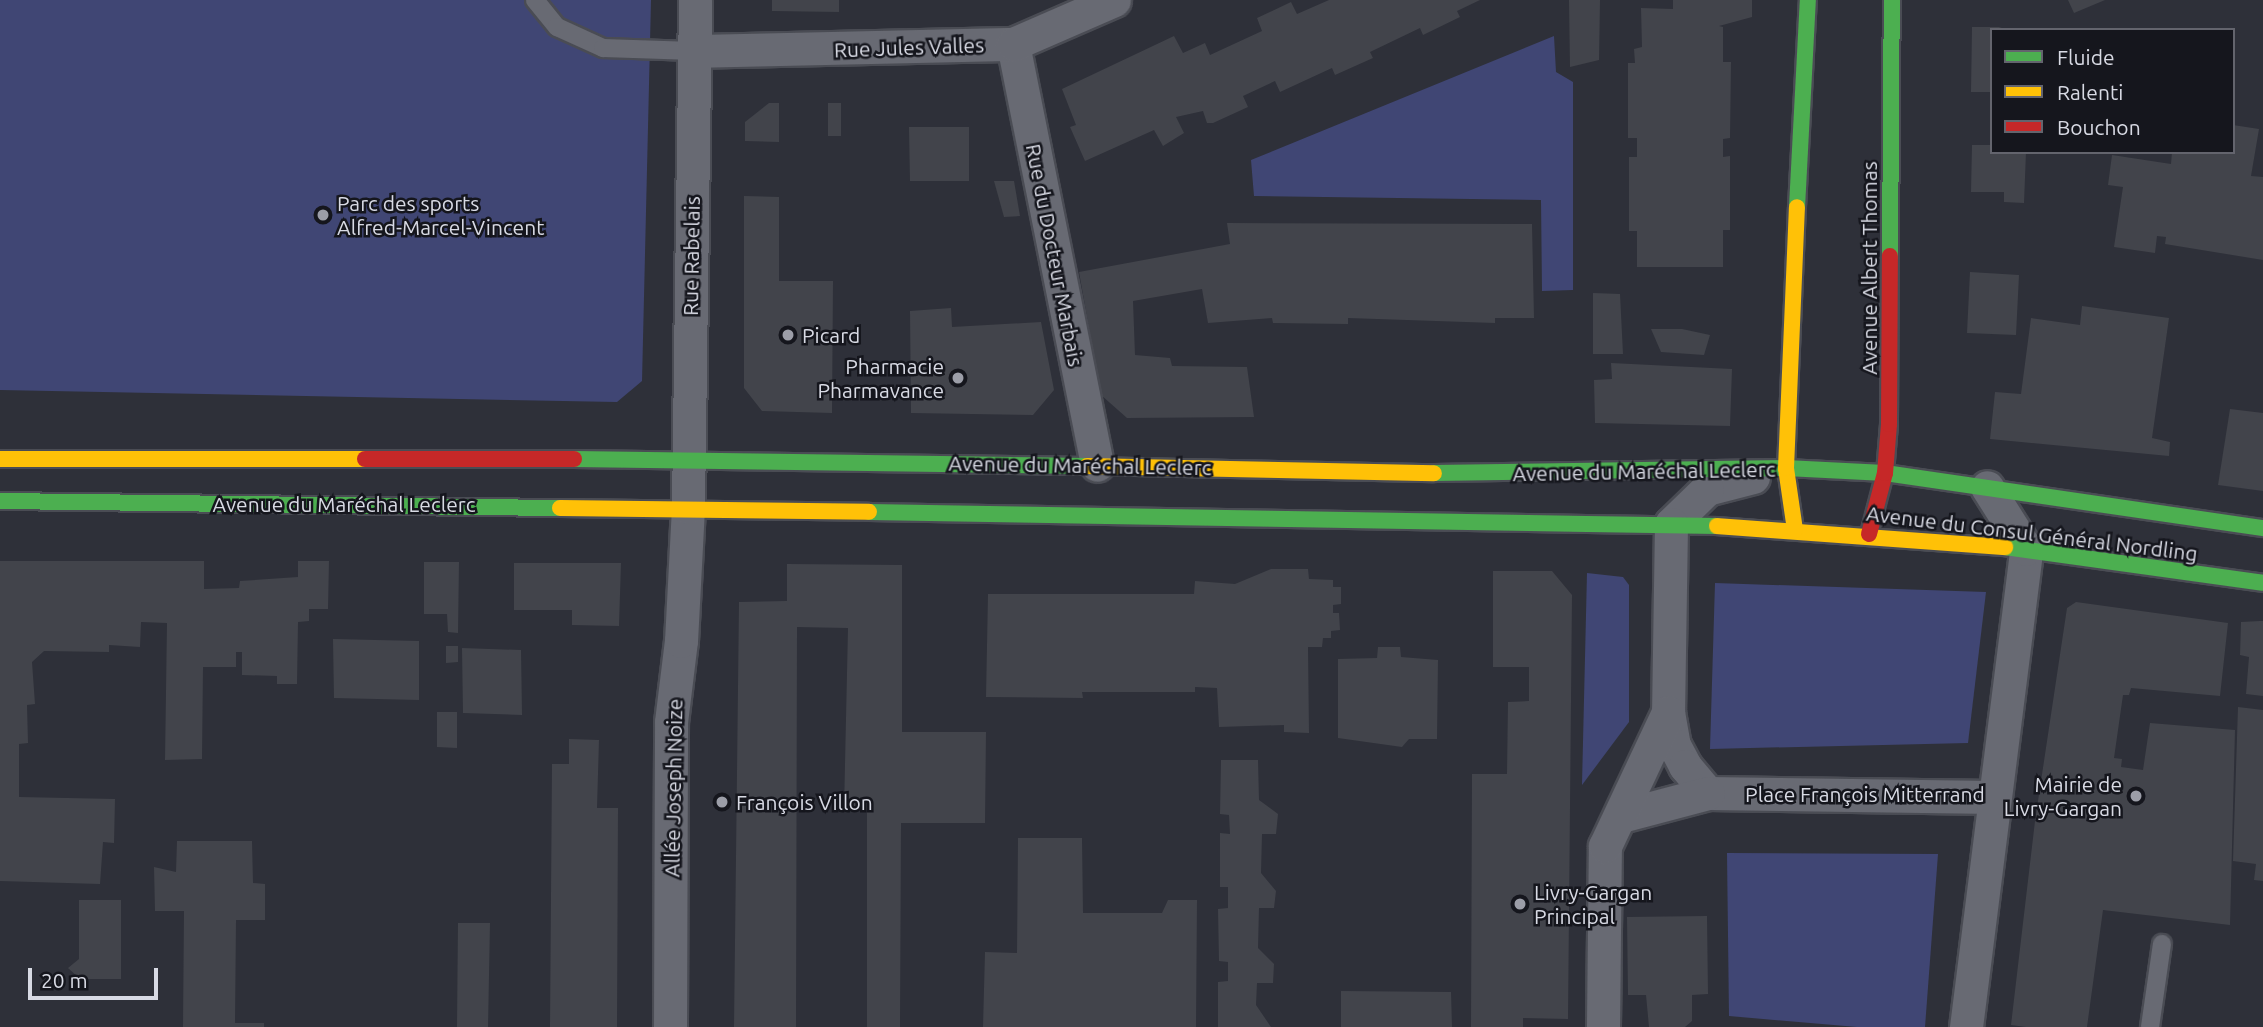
<!DOCTYPE html>
<meta charset="utf-8">
<style>
body{margin:0}
#map{position:relative;width:2263px;height:1027px;overflow:hidden;background:#2e3039;font-family:Ubuntu,sans-serif}
div>[style]{position:absolute}
[style*='--x']{left:calc(var(--x)*1px);top:calc(var(--y)*1px);width:calc(var(--w)*1px);rotate:calc(var(--a)*1deg)}
.green>*{inset:0;background:#404674}
.building>*{inset:0;background:#42444b}
.roads{filter:drop-shadow(2px 0 #4a4c54) drop-shadow(-2px 0 #4a4c54) drop-shadow(0 2px #4a4c54) drop-shadow(0 -2px #4a4c54)}
.lane>*{height:18px;margin:-9px;padding:0 9px;transform-origin:9px;border-radius:9px;background:#686a73}
.street>*{height:33px;margin:-16.5px;padding:0 16.5px;transform-origin:16.5px;border-radius:16.5px;background:#686a73}
.fast>*{height:16px;margin:-8px;padding:0 8px;transform-origin:8px;border-radius:8px;background:#4caf50}
.slow>*{height:16px;margin:-8px;padding:0 8px;transform-origin:8px;border-radius:8px;background:#ffc107}
.jam>*{height:16px;margin:-8px;padding:0 8px;transform-origin:8px;border-radius:8px;background:#c62828}
.dots>*{width:19px;height:19px;translate:-50% -50%;box-sizing:border-box;border:4px solid #15161d;border-radius:50%}
span{translate:-50% -50%;white-space:nowrap;text-align:center;line-height:1.15;-webkit-text-stroke:5px #15161d;paint-order:stroke}
.street-label{font-size:21px;color:#d8dae4}
.poi-label{font-size:21px;color:#d8dae4}
.left{translate:0 -50%;text-align:left}
.right{translate:-100% -50%;text-align:right}
.legend{position:absolute;left:1990px;top:28px;width:245px;height:126px;box-sizing:border-box;background:#15161d;border:2px solid #63646d;margin:0;padding:9px 12px;list-style:none;font-size:21px;color:#d8dae4}
.legend li{display:flex;align-items:center;gap:14px;height:35px}
.legend b{width:35px;border:2px solid #63646d}
.scale{position:absolute;left:28px;top:968px;width:130px;height:32px;box-sizing:border-box;border:4px solid #d8dae4;border-top:0;padding-left:9px;font-size:21px;line-height:24px;white-space:nowrap;color:#d8dae4;-webkit-text-stroke:5px #15161d;paint-order:stroke}
</style>
<div id="map">
<div class="green">
<div style="clip-path:polygon(0 0,651px 0,642px 381px,617px 402px,0 390px)"></div>
<div style="clip-path:polygon(1554px 36px,1556px 72px,1573px 82px,1573px 290px,1542px 291px,1541px 200px,1254px 196px,1251px 160px)"></div>
<div style="clip-path:polygon(1587px 573px,1623px 577px,1629px 585px,1629px 722px,1582px 785px)"></div>
<div style="clip-path:polygon(1715px 583px,1986px 592px,1968px 743px,1710px 749px)"></div>
<div style="clip-path:polygon(1727px 853px,1938px 854px,1925px 1027px,1857px 1027px,1729px 1016px)"></div>
</div>
<div class="building">
<div style="clip-path:polygon(772px 0,839px 0,839px 12px,772px 11px)"></div>
<div style="clip-path:polygon(1329px 0,1480px 0,1457px 11px,1460px 17px,1423px 35px,1420px 28px,1370px 52px,1373px 58px,1335px 75px,1332px 68px,1280px 92px,1275px 81px,1243px 96px,1248px 107px,1213px 123px,1207px 123px,1203px 111px,1176px 117px,1184px 133px,1163px 146px,1154px 130px,1085px 161px,1070px 127px,1076px 125px,1062px 89px,1174px 36px,1183px 53px,1205px 43px,1210px 55px,1262px 31px,1257px 18px,1291px 2px,1297px 14px)"></div>
<div style="clip-path:polygon(1569px 0,1600px 0,1599px 60px,1570px 67px)"></div>
<div style="clip-path:polygon(1673px 0,1752px 0,1752px 17px,1719px 26px,1723px 27px,1723px 62px,1731px 62px,1730px 138px,1723px 139px,1723px 157px,1730px 156px,1730px 230px,1723px 230px,1723px 267px,1637px 267px,1637px 231px,1629px 231px,1629px 157px,1637px 157px,1637px 138px,1628px 138px,1628px 63px,1635px 63px,1634px 49px,1642px 47px,1641px 8px,1673px 9px)"></div>
<div style="clip-path:polygon(2068px 0,2105px 0,2074px 13px)"></div>
<div style="clip-path:polygon(1972px 27px,2002px 27px,1992px 30px,1992px 92px,1971px 92px)"></div>
<div style="clip-path:polygon(769px 103px,779px 103px,779px 142px,745px 141px,745px 122px)"></div>
<div style="clip-path:polygon(828px 103px,841px 103px,841px 136px,828px 136px)"></div>
<div style="clip-path:polygon(2233px 125px,2259px 129px,2251px 176px,2263px 177px,2263px 260px,2165px 244px,2166px 237px,2157px 236px,2155px 253px,2114px 247px,2123px 187px,2108px 185px,2112px 155px,2171px 164px,2172px 152px,2233px 152px)"></div>
<div style="clip-path:polygon(909px 127px,969px 127px,969px 181px,910px 181px)"></div>
<div style="clip-path:polygon(1972px 145px,1992px 145px,1992px 152px,2026px 152px,2024px 203px,2004px 202px,2004px 192px,1971px 192px)"></div>
<div style="clip-path:polygon(994px 181px,1014px 181px,1020px 216px,1004px 217px)"></div>
<div style="clip-path:polygon(744px 196px,779px 197px,779px 281px,833px 281px,832px 413px,762px 411px,744px 388px)"></div>
<div style="clip-path:polygon(1227px 223px,1532px 224px,1534px 318px,1495px 318px,1495px 323px,1348px 318px,1348px 324px,1273px 323px,1272px 318px,1208px 323px,1202px 289px,1133px 301px,1135px 355px,1170px 358px,1172px 366px,1247px 367px,1254px 417px,1127px 418px,1101px 395px,1079px 272px,1230px 244px)"></div>
<div style="clip-path:polygon(1970px 272px,2019px 275px,2016px 335px,1967px 333px)"></div>
<div style="clip-path:polygon(1593px 293px,1620px 294px,1623px 354px,1593px 354px)"></div>
<div style="clip-path:polygon(2082px 306px,2169px 318px,2152px 438px,2170px 442px,2169px 456px,1990px 439px,1995px 392px,2021px 394px,2031px 318px,2080px 325px)"></div>
<div style="clip-path:polygon(951px 308px,952px 327px,1041px 322px,1054px 390px,1033px 415px,911px 413px,910px 311px)"></div>
<div style="clip-path:polygon(1651px 329px,1682px 329px,1710px 335px,1704px 355px,1661px 352px)"></div>
<div style="clip-path:polygon(1611px 363px,1732px 369px,1730px 426px,1595px 423px,1594px 380px,1612px 379px)"></div>
<div style="clip-path:polygon(2230px 409px,2263px 413px,2263px 491px,2218px 485px)"></div>
<div style="clip-path:polygon(0 561px,204px 561px,204px 589px,239px 588px,240px 581px,298px 577px,298px 561px,329px 561px,328px 609px,309px 609px,309px 621px,298px 622px,297px 684px,277px 684px,277px 676px,242px 675px,242px 652px,236px 652px,236px 667px,203px 667px,202px 759px,165px 760px,167px 623px,141px 622px,140px 647px,109px 645px,109px 652px,44px 651px,32px 662px,35px 704px,27px 705px,28px 743px,19px 744px,19px 797px,115px 799px,114px 843px,103px 842px,100px 884px,0 881px)"></div>
<div style="clip-path:polygon(424px 562px,459px 562px,458px 633px,448px 632px,447px 614px,424px 614px)"></div>
<div style="clip-path:polygon(514px 563px,621px 563px,619px 626px,572px 625px,572px 610px,514px 610px)"></div>
<div style="clip-path:polygon(787px 564px,902px 565px,902px 732px,986px 732px,985px 823px,901px 823px,900px 1027px,867px 1027px,867px 810px,844px 810px,848px 628px,797px 627px,796px 1027px,734px 1027px,739px 602px,787px 601px)"></div>
<div style="clip-path:polygon(1271px 569px,1308px 569px,1309px 579px,1333px 580px,1333px 587px,1341px 587px,1341px 604px,1333px 605px,1333px 613px,1339px 613px,1340px 630px,1331px 631px,1331px 638px,1323px 638px,1322px 647px,1308px 647px,1309px 733px,1284px 732px,1284px 725px,1219px 727px,1217px 688px,1195px 687px,1195px 692px,1082px 692px,1083px 698px,986px 697px,988px 594px,1194px 594px,1195px 581px,1235px 584px)"></div>
<div style="clip-path:polygon(1493px 571px,1552px 571px,1572px 595px,1568px 1019px,1523px 1018px,1523px 1027px,1471px 1027px,1472px 774px,1507px 774px,1508px 702px,1529px 701px,1529px 667px,1493px 667px)"></div>
<div style="clip-path:polygon(2076px 602px,2228px 623px,2220px 696px,2131px 688px,2129px 695px,2123px 695px,2114px 758px,2122px 759px,2121px 767px,2143px 770px,2150px 723px,2235px 730px,2230px 925px,2103px 910px,2087px 1027px,2026px 1027px,2011px 1025px,2035px 821px,2067px 608px)"></div>
<div style="clip-path:polygon(2260px 621px,2263px 621px,2263px 696px,2246px 694px,2249px 657px,2240px 655px,2241px 622px)"></div>
<div style="clip-path:polygon(333px 639px,419px 641px,419px 700px,334px 698px)"></div>
<div style="clip-path:polygon(446px 646px,458px 646px,458px 662px,446px 663px)"></div>
<div style="clip-path:polygon(1378px 647px,1400px 647px,1401px 657px,1438px 660px,1437px 739px,1409px 739px,1402px 747px,1338px 738px,1338px 659px,1377px 658px)"></div>
<div style="clip-path:polygon(462px 648px,521px 650px,522px 715px,463px 713px)"></div>
<div style="clip-path:polygon(2238px 707px,2263px 710px,2263px 881px,2254px 880px,2256px 864px,2233px 861px)"></div>
<div style="clip-path:polygon(437px 712px,457px 712px,457px 748px,437px 747px)"></div>
<div style="clip-path:polygon(569px 739px,599px 740px,597px 808px,618px 808px,617px 1027px,550px 1027px,552px 764px,569px 764px)"></div>
<div style="clip-path:polygon(1221px 760px,1258px 760px,1259px 800px,1278px 814px,1276px 834px,1262px 834px,1261px 873px,1276px 891px,1274px 908px,1259px 908px,1258px 948px,1274px 964px,1273px 983px,1257px 983px,1256px 1005px,1271px 1027px,1218px 1027px,1218px 982px,1228px 981px,1228px 962px,1219px 961px,1218px 909px,1228px 908px,1228px 887px,1220px 887px,1220px 833px,1230px 834px,1229px 815px,1220px 814px)"></div>
<div style="clip-path:polygon(1018px 838px,1082px 838px,1083px 913px,1162px 913px,1168px 900px,1197px 900px,1196px 1027px,983px 1027px,985px 952px,1017px 953px)"></div>
<div style="clip-path:polygon(177px 841px,252px 841px,253px 883px,265px 884px,265px 920px,236px 920px,235px 1023px,264px 1023px,264px 1027px,183px 1027px,184px 911px,155px 911px,154px 867px,176px 872px)"></div>
<div style="clip-path:polygon(79px 900px,121px 900px,121px 979px,80px 979px,68px 968px,79px 959px)"></div>
<div style="clip-path:polygon(1707px 916px,1708px 994px,1692px 995px,1692px 1021px,1685px 1027px,1649px 1027px,1646px 995px,1628px 995px,1627px 917px)"></div>
<div style="clip-path:polygon(458px 923px,490px 923px,488px 1027px,457px 1027px)"></div>
<div style="clip-path:polygon(1341px 991px,1451px 992px,1452px 1027px,1341px 1027px)"></div>
</div>
<div class="roads">
<div class="lane">
<div style="--x:535;--y:0;--w:35;--a:51"></div>
<div style="--x:557;--y:27;--w:51;--a:24.5"></div>
<div style="--x:603;--y:48;--w:91;--a:1.9"></div>
<div style="--x:2150;--y:1027;--w:84;--a:-81.8"></div>
</div>
<div class="street">
<div style="--x:1013;--y:44;--w:429;--a:78.7"></div>
<div style="--x:694;--y:51;--w:319;--a:-1.3"></div>
<div style="--x:1013;--y:44;--w:110;--a:-23.5"></div>
<div style="--x:1753;--y:477;--w:48;--a:165.4"></div>
<div style="--x:1707;--y:489;--w:50;--a:135.8"></div>
<div style="--x:1671;--y:524;--w:188;--a:90.9"></div>
<div style="--x:1668;--y:712;--w:34;--a:80"></div>
<div style="--x:1674;--y:745;--w:24;--a:62"></div>
<div style="--x:1685;--y:766;--w:35;--a:50"></div>
<div style="--x:1708;--y:793;--w:286;--a:0.8"></div>
<div style="--x:1621;--y:816;--w:90;--a:-14.8"></div>
<div style="--x:670;--y:1027;--w:305;--a:-89.8"></div>
<div style="--x:671;--y:722;--w:82;--a:-83"></div>
<div style="--x:681;--y:641;--w:134;--a:-87"></div>
<div style="--x:688;--y:507;--w:507;--a:-89.21"></div>
<div style="--x:1603;--y:1027;--w:181;--a:-89.4"></div>
<div style="--x:1605;--y:846;--w:148;--a:-64.8"></div>
<div style="--x:1966;--y:1027;--w:482;--a:-82.8"></div>
<div style="--x:2026;--y:549;--w:73;--a:-122.2"></div>
</div>
<div class="fast">
<div style="--x:1797;--y:207;--w:207;--a:-87"></div>
<div style="--x:1890;--y:256;--w:256;--a:-89.6"></div>
<div style="--x:574;--y:459;--w:513;--a:0.78"></div>
<div style="--x:1434;--y:473;--w:352;--a:-0.8"></div>
<div style="--x:1786;--y:468;--w:99;--a:2.9"></div>
<div style="--x:1885;--y:473;--w:382;--a:8.3"></div>
<div style="--x:0;--y:501;--w:560;--a:0.72"></div>
<div style="--x:869;--y:512;--w:848;--a:0.95"></div>
<div style="--x:2005;--y:547;--w:260;--a:7.9"></div>
</div>
<div class="slow">
<div style="--x:0;--y:459;--w:365;--a:0"></div>
<div style="--x:1087;--y:466;--w:347;--a:1.2"></div>
<div style="--x:560;--y:508;--w:309;--a:0.7"></div>
<div style="--x:1717;--y:526;--w:289;--a:4.2"></div>
<div style="--x:1795;--y:530;--w:63;--a:-98.3"></div>
<div style="--x:1786;--y:468;--w:261;--a:-87.6"></div>
</div>
<div class="jam">
<div style="--x:365;--y:459;--w:209;--a:0"></div>
<div style="--x:1869;--y:534;--w:63;--a:-75.3"></div>
<div style="--x:1885;--y:473;--w:49;--a:-85.3"></div>
<div style="--x:1889;--y:424;--w:168;--a:-89.7"></div>
</div>
</div>
<div class="dots">
<div style="left:323px;top:215px;background:#9c9ea8"></div>
<div style="left:788px;top:335px;background:#9c9ea8"></div>
<div style="left:958px;top:378px;background:#9c9ea8"></div>
<div style="left:2136px;top:796px;background:#9c9ea8"></div>
<div style="left:722px;top:802px;background:#9c9ea8"></div>
<div style="left:1520px;top:904px;background:#9c9ea8"></div>
</div>
<div class="street-label">
<span style="left:909px;top:47px;rotate:-2deg">Rue Jules Valles</span>
<span style="left:1055px;top:255px;rotate:79deg">Rue du Docteur Marbais</span>
<span style="left:691px;top:256px;rotate:-89deg">Rue Rabelais</span>
<span style="left:1869px;top:268px;rotate:-90deg">Avenue Albert Thomas</span>
<span style="left:1080px;top:465px;rotate:1deg">Avenue du Maréchal Leclerc</span>
<span style="left:1644px;top:471px;rotate:-1deg">Avenue du Maréchal Leclerc</span>
<span style="left:344px;top:504px">Avenue du Maréchal Leclerc</span>
<span style="left:2032px;top:533px;rotate:7deg">Avenue du Consul Général Nordling</span>
<span style="left:673px;top:788px;rotate:-89deg">Allée Joseph Noize</span>
<span style="left:1865px;top:794px">Place François Mitterrand</span>
</div>
<div class="poi-label">
<span class="left" style="left:337px;top:215px">Parc des sports<br>Alfred-Marcel-Vincent</span>
<span class="left" style="left:802px;top:335px">Picard</span>
<span class="right" style="left:944px;top:378px">Pharmacie<br>Pharmavance</span>
<span class="right" style="left:2122px;top:796px">Mairie de<br>Livry-Gargan</span>
<span class="left" style="left:736px;top:802px">François Villon</span>
<span class="left" style="left:1534px;top:904px">Livry-Gargan<br>Principal</span>
</div>
<ul class="legend">
<li><b style="height:9px;background:#4caf50"></b>Fluide</li>
<li><b style="height:9px;background:#ffc107"></b>Ralenti</li>
<li><b style="height:9px;background:#c62828"></b>Bouchon</li>
</ul>
<div class="scale">20 m</div>
</div>
